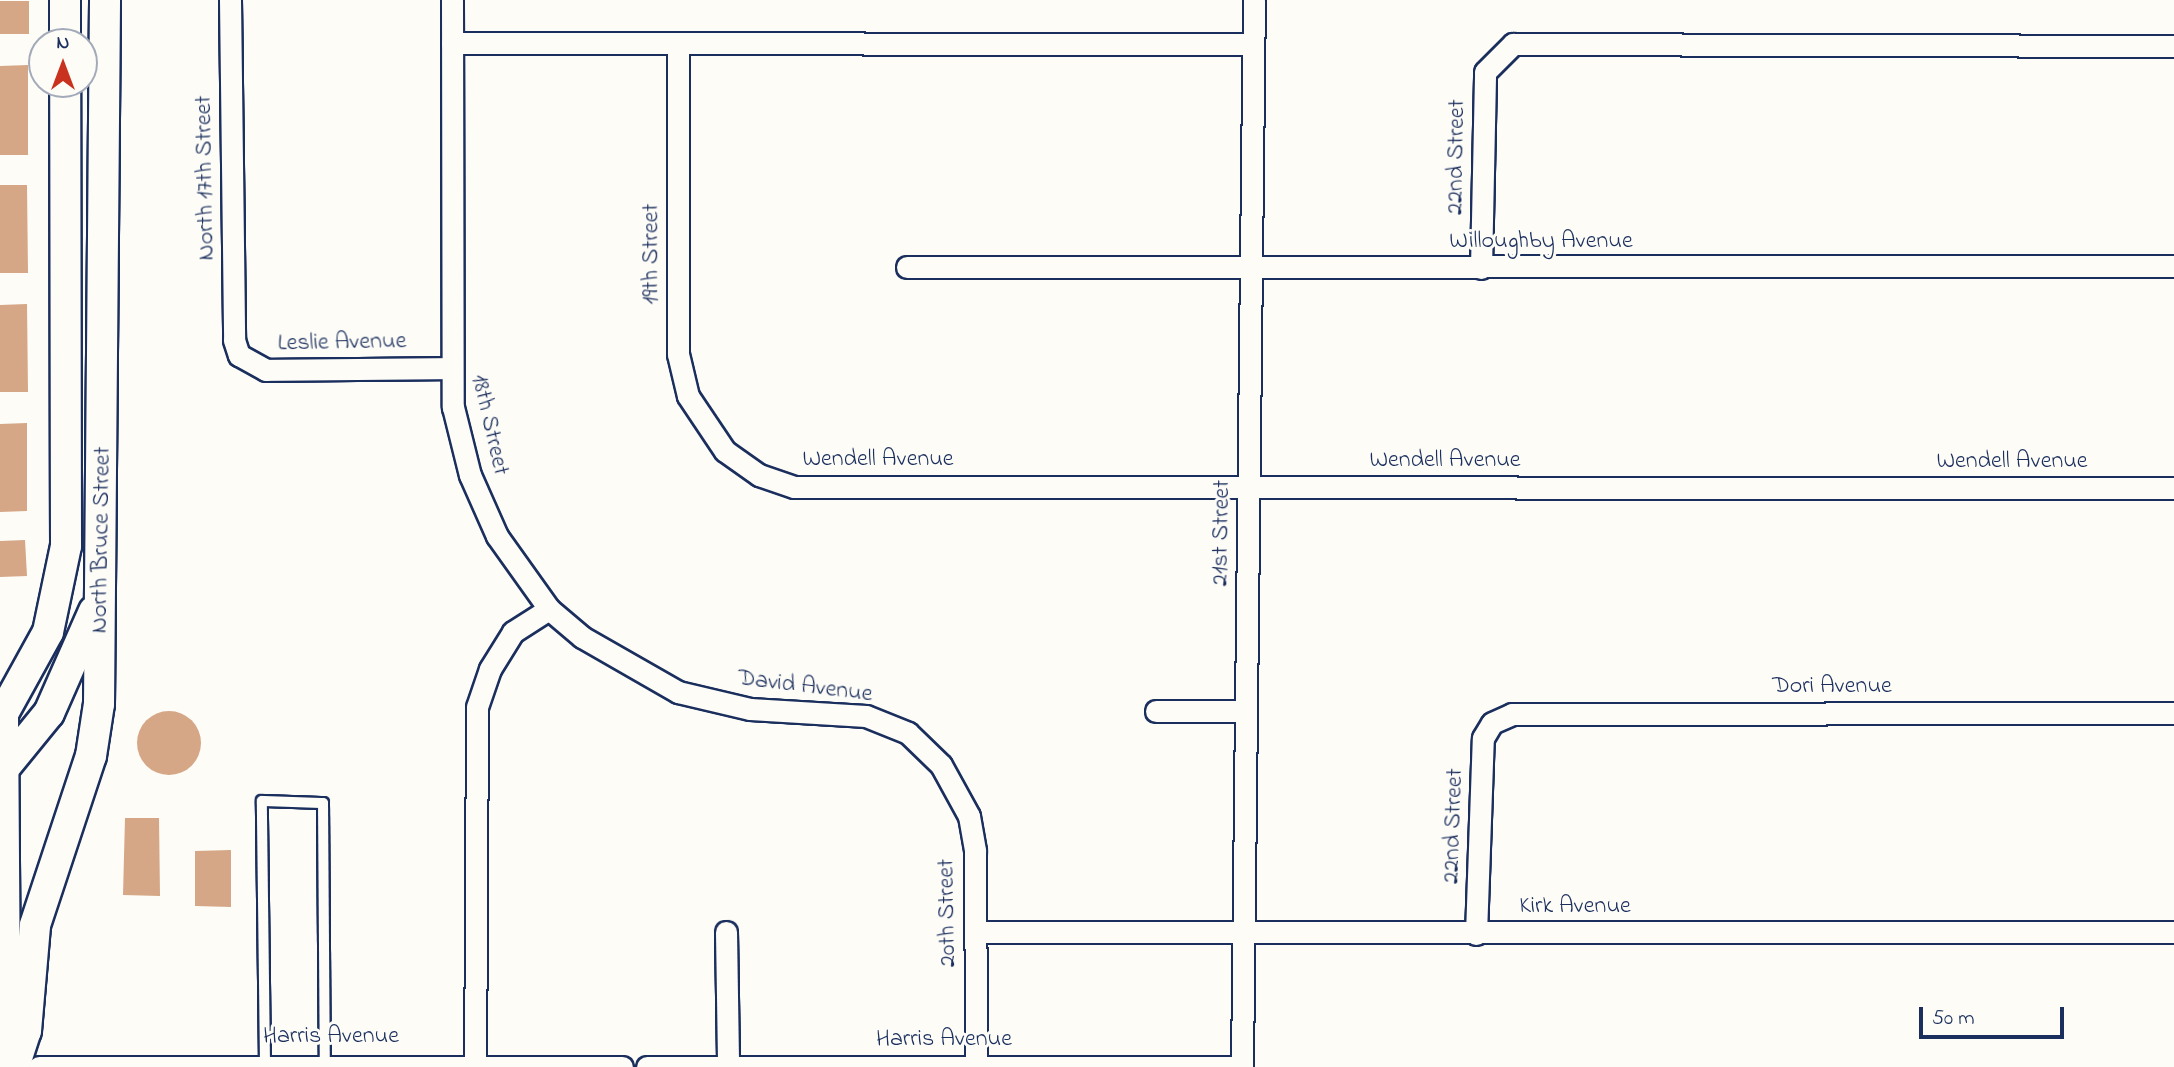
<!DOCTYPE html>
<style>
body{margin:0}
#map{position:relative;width:2174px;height:1067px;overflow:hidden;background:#fdfcf7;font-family:"Indie Flower",sans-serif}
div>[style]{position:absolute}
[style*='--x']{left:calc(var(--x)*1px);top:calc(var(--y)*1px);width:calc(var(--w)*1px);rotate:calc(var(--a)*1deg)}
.building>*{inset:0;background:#d5a786}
.round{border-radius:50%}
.roads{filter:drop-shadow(2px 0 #1b2f5e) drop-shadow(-2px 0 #1b2f5e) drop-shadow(0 2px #1b2f5e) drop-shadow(0 -2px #1b2f5e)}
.lane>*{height:10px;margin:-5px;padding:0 5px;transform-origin:5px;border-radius:5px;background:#fdfcf7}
.street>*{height:21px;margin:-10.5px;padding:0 10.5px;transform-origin:10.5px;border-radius:10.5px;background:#fdfcf7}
.secondary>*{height:30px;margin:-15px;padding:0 15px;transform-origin:15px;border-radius:15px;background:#fdfcf7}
span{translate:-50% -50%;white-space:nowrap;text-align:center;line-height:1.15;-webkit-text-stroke:6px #fdfcf7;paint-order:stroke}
.street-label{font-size:24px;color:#1b2f5e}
.north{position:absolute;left:28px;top:28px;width:70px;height:70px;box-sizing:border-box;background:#fdfcf7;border:2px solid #a3aaba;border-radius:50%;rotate:0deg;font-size:19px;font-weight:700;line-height:28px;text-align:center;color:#1b2f5e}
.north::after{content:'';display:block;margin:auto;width:24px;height:32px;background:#c8321e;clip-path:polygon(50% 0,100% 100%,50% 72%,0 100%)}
.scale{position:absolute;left:1919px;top:1007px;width:145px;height:32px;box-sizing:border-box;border:4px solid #1b2f5e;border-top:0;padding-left:9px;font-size:21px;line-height:24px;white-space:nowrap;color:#1b2f5e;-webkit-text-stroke:5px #fdfcf7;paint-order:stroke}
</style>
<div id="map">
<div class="building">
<div style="clip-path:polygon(0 1px,29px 1px,29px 34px,0 34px)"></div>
<div style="clip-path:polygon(28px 65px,28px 155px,0 155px,0 66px)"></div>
<div style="clip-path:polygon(0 185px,27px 185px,28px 273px,0 273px)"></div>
<div style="clip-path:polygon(27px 304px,28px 392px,0 392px,0 305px)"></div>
<div style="clip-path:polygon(27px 423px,27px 511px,0 512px,0 424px)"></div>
<div style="clip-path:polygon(25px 540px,27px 576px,0 577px,0 541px)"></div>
<div class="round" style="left:137px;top:711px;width:64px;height:64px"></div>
<div style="clip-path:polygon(125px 818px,159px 818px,160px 896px,123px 895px)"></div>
<div style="clip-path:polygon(231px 850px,231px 907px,195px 906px,195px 851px)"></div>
</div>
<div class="roads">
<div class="lane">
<div style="--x:265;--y:1063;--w:262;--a:-90.7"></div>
<div style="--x:262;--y:801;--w:61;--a:1.9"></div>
<div style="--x:323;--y:803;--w:260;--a:89.6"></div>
</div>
<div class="street">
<div style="--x:230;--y:0;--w:340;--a:89.3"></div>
<div style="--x:234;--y:340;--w:16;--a:72"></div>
<div style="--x:239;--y:355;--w:31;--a:29"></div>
<div style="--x:266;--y:370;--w:183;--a:-0.6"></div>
<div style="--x:452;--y:0;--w:407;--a:89.9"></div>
<div style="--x:453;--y:407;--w:70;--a:76"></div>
<div style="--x:470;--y:475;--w:67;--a:66.1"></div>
<div style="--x:497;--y:536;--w:90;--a:54.5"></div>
<div style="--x:549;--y:609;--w:43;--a:147.4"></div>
<div style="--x:513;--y:632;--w:44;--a:121.9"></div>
<div style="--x:490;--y:669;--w:40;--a:108.9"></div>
<div style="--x:477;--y:707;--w:357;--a:90.3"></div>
<div style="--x:452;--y:43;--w:801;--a:0.07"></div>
<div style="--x:678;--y:44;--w:310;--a:90"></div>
<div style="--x:678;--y:354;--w:43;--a:76.6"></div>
<div style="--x:688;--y:396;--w:66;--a:56.1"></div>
<div style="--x:725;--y:451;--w:42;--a:35.2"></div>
<div style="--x:759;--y:475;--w:37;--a:19"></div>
<div style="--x:794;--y:487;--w:1380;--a:0.04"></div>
<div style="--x:907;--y:267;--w:1267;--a:-0.05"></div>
<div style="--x:1481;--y:268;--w:196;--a:-88.8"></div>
<div style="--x:1485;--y:72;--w:40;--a:-45"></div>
<div style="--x:1513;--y:44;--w:661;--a:0.17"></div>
<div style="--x:549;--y:609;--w:43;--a:40.3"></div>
<div style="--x:582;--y:637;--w:111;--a:29.8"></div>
<div style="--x:678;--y:692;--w:74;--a:13.3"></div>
<div style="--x:750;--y:709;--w:116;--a:3.5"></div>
<div style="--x:866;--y:716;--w:45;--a:22"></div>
<div style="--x:908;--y:733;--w:46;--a:44.1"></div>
<div style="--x:941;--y:765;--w:58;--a:61.2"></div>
<div style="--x:969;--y:816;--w:36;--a:80"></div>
<div style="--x:975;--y:851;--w:216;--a:89.7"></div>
<div style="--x:1156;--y:711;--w:90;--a:0"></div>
<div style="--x:726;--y:932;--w:134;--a:89.1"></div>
<div style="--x:975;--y:932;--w:1199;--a:0"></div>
<div style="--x:1476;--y:934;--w:196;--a:-88"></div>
<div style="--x:1483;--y:738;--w:17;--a:-59"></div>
<div style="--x:1492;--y:723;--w:22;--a:-24"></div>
<div style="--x:1512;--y:714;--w:662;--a:-0.09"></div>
<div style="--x:39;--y:1067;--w:583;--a:0"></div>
<div style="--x:647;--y:1067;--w:595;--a:0"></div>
<div style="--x:1242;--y:1067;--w:1067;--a:-89.36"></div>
</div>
<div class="secondary">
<div style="--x:65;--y:0;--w:42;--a:90"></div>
<div style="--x:3;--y:716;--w:317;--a:89.6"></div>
<div style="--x:5;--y:1033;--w:35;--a:78"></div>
<div style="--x:0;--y:719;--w:99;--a:-61.1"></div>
<div style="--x:48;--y:632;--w:88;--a:-78.2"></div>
<div style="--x:66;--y:546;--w:462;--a:-90.1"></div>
<div style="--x:0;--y:773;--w:77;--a:-50.8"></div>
<div style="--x:49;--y:713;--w:111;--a:-66.2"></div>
<div style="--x:14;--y:1067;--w:38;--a:-72"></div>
<div style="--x:26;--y:1031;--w:106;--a:-85.1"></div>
<div style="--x:35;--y:925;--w:178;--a:-71.7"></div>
<div style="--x:91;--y:756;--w:53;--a:-81.3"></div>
<div style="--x:99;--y:704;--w:704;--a:-89.51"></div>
</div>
</div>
<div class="street-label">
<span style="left:1457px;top:157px;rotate:-89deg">22nd Street</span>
<span style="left:206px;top:178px;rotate:-91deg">North 17th Street</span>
<span style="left:1541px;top:242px">Willoughby Avenue</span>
<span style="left:652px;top:254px;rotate:-90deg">19th Street</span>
<span style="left:342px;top:343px;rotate:-1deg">Leslie Avenue</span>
<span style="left:489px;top:425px;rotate:77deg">18th Street</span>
<span style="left:878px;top:460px">Wendell Avenue</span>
<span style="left:1445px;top:461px">Wendell Avenue</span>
<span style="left:2012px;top:462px">Wendell Avenue</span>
<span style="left:1222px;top:533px;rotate:-89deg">21st Street</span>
<span style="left:102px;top:540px;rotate:-89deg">North Bruce Street</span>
<span style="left:805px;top:687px;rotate:7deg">David Avenue</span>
<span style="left:1832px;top:687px">Dori Avenue</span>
<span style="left:1454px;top:826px;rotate:-88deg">22nd Street</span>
<span style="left:1575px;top:907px">Kirk Avenue</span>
<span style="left:948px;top:913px;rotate:-91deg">20th Street</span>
<span style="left:331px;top:1037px">Harris Avenue</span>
<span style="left:944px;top:1040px">Harris Avenue</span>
</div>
<div class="north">N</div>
<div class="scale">50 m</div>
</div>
